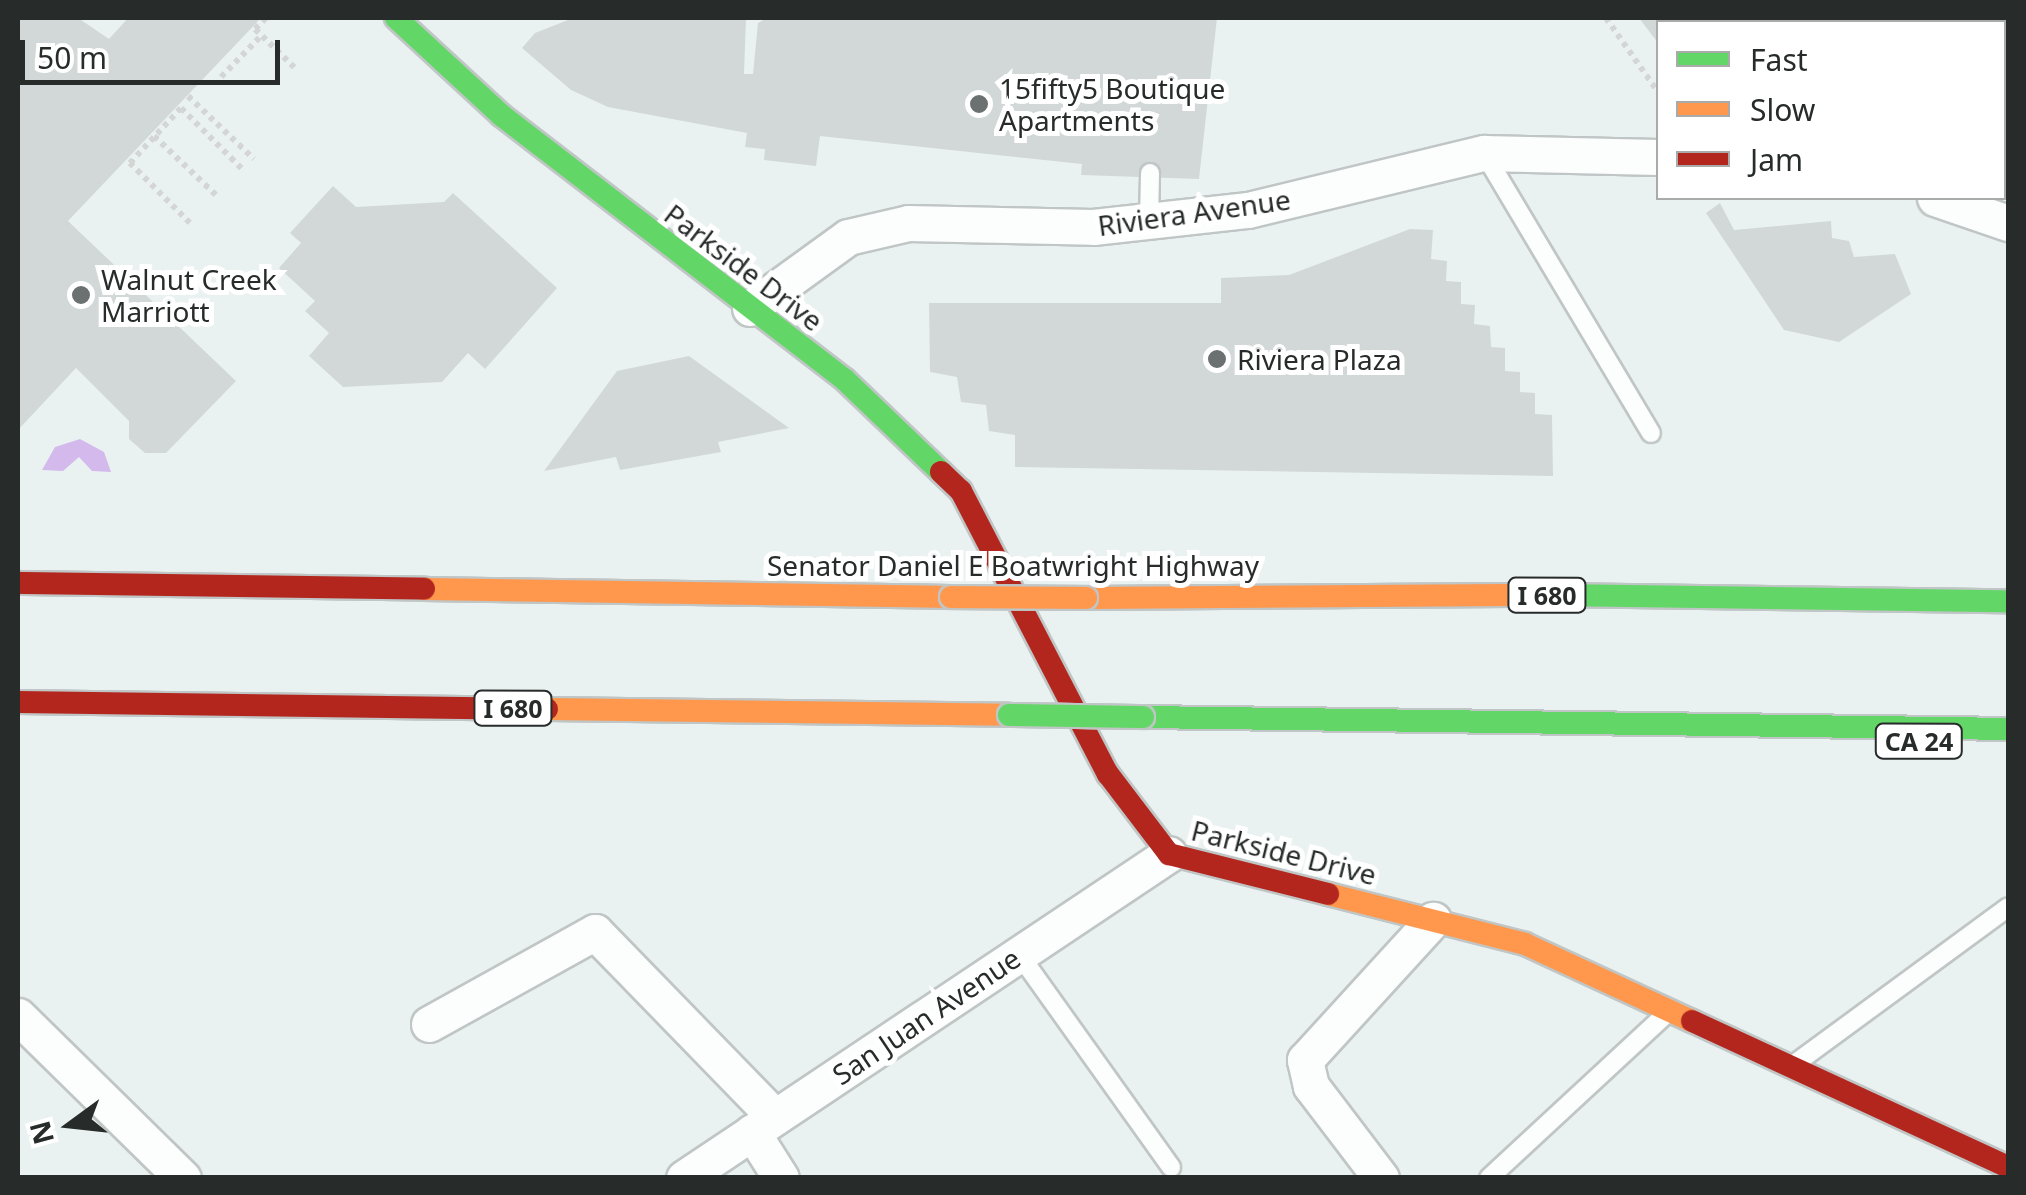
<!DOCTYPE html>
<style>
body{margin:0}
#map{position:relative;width:2026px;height:1195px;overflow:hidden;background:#eaf2f1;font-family:"Noto Sans",sans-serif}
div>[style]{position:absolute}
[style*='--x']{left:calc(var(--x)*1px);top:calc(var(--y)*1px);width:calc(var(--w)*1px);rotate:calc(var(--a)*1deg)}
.water>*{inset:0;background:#d4b9ec}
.building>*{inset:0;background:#d2d8d7}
.path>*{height:6px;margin-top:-3px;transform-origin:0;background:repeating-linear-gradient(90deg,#d3d6d5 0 5px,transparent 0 10px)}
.roads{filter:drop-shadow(2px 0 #c0c6c5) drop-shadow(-2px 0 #c0c6c5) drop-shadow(0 2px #c0c6c5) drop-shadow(0 -2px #c0c6c5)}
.lane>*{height:18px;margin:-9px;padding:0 9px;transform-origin:9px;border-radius:9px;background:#fcfdfd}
.street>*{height:35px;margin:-17.5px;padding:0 17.5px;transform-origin:17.5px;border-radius:17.5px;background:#fcfdfd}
.fast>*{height:22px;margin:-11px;padding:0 11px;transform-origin:11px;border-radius:11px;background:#63d668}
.slow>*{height:22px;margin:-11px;padding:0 11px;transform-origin:11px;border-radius:11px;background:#ff974d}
.jam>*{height:22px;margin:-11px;padding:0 11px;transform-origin:11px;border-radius:11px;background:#b3261e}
.bridges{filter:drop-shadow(2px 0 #c0c6c5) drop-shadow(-2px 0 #c0c6c5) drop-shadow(0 2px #c0c6c5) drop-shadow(0 -2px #c0c6c5)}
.fast-bridge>*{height:22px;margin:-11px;padding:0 11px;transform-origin:11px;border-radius:11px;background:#63d668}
.slow-bridge>*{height:22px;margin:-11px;padding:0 11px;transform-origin:11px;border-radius:11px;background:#ff974d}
.dots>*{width:28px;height:28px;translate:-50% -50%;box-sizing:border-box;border:5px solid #fff;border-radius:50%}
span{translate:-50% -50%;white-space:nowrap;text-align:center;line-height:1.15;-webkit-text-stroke:10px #fff;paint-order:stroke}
.shield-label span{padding:2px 8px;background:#fff;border:2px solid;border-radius:8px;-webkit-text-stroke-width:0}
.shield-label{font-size:25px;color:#272c2b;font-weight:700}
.poi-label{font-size:28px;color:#272c2b}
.left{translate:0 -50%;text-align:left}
.street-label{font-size:28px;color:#272c2b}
.frame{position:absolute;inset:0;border:20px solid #272c2b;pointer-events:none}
.legend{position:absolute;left:1656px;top:20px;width:350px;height:180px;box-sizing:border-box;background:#fff;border:2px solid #a9abaa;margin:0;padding:12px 18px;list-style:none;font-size:30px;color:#272c2b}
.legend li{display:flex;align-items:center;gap:20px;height:50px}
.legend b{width:50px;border:2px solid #a9abaa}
.north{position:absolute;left:20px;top:1075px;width:100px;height:100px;-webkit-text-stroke:8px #fff;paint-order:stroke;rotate:255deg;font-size:28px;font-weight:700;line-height:40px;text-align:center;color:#272c2b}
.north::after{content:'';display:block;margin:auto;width:35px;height:45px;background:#272c2b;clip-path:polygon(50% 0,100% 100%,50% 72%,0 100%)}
.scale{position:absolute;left:20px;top:40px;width:260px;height:45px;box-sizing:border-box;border:5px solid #272c2b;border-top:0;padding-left:12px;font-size:30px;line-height:35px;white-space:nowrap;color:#272c2b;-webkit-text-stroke:8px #fff;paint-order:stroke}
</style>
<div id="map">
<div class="water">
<div style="clip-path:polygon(80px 439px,104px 452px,111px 472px,92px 471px,79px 457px,63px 471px,42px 470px,55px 447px)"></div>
</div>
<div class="building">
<div style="clip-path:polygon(18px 18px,78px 18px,109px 39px,128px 18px,259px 20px,68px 221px,236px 381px,166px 453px,145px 453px,129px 439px,129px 421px,76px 368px,18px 430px)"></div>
<div style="clip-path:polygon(573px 18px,746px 18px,744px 74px,753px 74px,758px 23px,767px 18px,1217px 18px,1199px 179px,1081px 175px,1082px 164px,820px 136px,816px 166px,764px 160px,765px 149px,745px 147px,747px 133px,608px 107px,571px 90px,522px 48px,535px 33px)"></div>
<div style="clip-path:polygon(1639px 18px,1877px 18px,1658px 22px,1658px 43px)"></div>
<div style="clip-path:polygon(1953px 18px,2008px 18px,2008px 47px,2004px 22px)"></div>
<div style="clip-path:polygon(2008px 67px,2008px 149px,2004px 148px)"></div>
<div style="clip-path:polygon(333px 186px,356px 207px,444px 202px,453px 193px,557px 288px,485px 369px,468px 353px,442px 382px,343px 387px,309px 356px,329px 333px,305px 311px,315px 301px,279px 268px,301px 243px,290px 233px)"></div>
<div style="clip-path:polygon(1720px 203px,1734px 230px,1831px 221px,1832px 238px,1849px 241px,1854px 257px,1895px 254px,1911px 294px,1839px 342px,1784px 330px,1706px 213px)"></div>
<div style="clip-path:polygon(1410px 229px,1433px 230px,1431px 259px,1447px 261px,1446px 281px,1461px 282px,1461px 304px,1475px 305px,1474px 324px,1490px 326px,1491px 347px,1505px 348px,1505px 371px,1520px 372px,1520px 392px,1535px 393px,1535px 414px,1552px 415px,1553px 476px,1015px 467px,1015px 435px,989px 431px,986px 405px,961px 402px,957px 377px,930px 372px,929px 303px,1221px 303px,1221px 278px,1289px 275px)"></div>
<div style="clip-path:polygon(689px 356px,789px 428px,718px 442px,721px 452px,620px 470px,616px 457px,544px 471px,617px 371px)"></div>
</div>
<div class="path">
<div style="--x:266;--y:18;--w:16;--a:135"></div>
<div style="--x:255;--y:29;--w:56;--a:44.3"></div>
<div style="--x:1606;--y:18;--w:90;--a:54.9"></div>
<div style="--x:1937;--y:18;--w:4;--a:76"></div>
<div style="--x:221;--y:77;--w:57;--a:-45.7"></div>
<div style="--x:188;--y:96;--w:91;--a:43.7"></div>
<div style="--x:154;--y:136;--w:87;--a:43.6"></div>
<div style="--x:190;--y:223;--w:85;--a:-135"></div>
<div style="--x:130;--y:163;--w:75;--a:-47.2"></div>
<div style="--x:181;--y:108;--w:88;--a:45"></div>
</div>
<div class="roads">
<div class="lane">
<div style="--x:1484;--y:153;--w:326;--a:59.2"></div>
<div style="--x:1149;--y:221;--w:48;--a:-88.8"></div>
<div style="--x:1019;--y:954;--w:262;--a:54.5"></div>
<div style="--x:1796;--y:1063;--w:263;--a:-36.3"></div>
<div style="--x:1489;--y:1178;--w:241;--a:-42.8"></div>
</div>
<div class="street">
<div style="--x:1935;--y:198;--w:77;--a:18.9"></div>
<div style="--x:750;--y:308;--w:121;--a:-35.9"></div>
<div style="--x:848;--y:237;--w:62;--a:-13.1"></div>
<div style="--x:908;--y:223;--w:185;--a:1.2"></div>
<div style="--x:1093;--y:227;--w:156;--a:-6.3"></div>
<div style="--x:1248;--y:210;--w:243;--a:-13.6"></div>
<div style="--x:1484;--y:153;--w:174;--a:1.3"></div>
<div style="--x:18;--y:1016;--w:231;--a:44.5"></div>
<div style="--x:429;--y:1024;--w:190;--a:-29"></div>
<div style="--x:595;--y:932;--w:258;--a:45.8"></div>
<div style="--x:752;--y:1132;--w:54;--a:57.8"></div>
<div style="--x:684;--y:1178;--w:583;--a:-33.74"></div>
<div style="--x:1381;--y:1178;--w:116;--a:-127.3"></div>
<div style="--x:1311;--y:1086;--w:27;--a:-103"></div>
<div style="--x:1305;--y:1060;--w:190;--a:-47.6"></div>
</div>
<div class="fast">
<div style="--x:396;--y:18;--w:143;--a:42.7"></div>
<div style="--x:501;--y:115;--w:433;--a:37.6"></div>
<div style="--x:844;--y:379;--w:134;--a:43.8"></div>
<div style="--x:1551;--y:595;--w:457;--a:0.8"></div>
<div style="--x:1143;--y:717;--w:865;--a:0.79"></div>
</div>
<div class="slow">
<div style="--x:424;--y:589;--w:527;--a:0.87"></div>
<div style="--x:1086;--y:598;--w:465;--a:-0.4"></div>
<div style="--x:547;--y:709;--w:462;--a:0.7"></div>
<div style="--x:1328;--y:894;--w:203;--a:14.2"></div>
<div style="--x:1525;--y:944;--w:184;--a:24.8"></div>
</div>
<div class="jam">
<div style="--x:941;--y:472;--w:28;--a:44"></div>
<div style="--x:961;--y:491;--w:319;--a:62.6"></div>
<div style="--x:1108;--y:774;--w:101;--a:52.7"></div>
<div style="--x:1169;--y:854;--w:164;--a:14.1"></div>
<div style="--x:18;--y:583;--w:406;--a:0.8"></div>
<div style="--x:18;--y:702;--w:529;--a:0.76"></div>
<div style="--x:1692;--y:1021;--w:348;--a:24.8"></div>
</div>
</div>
<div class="bridges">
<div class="fast-bridge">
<div style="--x:1009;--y:715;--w:134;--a:0.9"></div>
</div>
<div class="slow-bridge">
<div style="--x:951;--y:597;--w:135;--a:0.4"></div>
</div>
</div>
<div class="dots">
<div style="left:979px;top:104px;background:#6b7170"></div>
<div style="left:81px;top:295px;background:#6b7170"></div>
<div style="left:1217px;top:359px;background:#6b7170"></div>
</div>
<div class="shield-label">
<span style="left:1547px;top:595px">I 680</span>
<span style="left:513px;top:708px">I 680</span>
<span style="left:1919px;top:741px">CA 24</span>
</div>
<div class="poi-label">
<span class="left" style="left:999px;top:104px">15fifty5 Boutique<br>Apartments</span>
<span class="left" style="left:101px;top:295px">Walnut Creek<br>Marriott</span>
<span class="left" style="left:1237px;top:359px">Riviera Plaza</span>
</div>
<div class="street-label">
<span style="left:1194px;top:212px;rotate:-8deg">Riviera Avenue</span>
<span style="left:744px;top:267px;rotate:37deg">Parkside Drive</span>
<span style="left:1013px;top:565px">Senator Daniel E Boatwright Highway</span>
<span style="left:1284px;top:852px;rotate:14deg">Parkside Drive</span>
<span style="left:926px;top:1016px;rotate:-34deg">San Juan Avenue</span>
</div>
<div class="frame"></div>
<ul class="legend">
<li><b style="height:12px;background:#63d668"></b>Fast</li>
<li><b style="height:12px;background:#ff974d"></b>Slow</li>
<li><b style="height:12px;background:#b3261e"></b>Jam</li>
</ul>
<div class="north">N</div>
<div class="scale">50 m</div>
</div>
